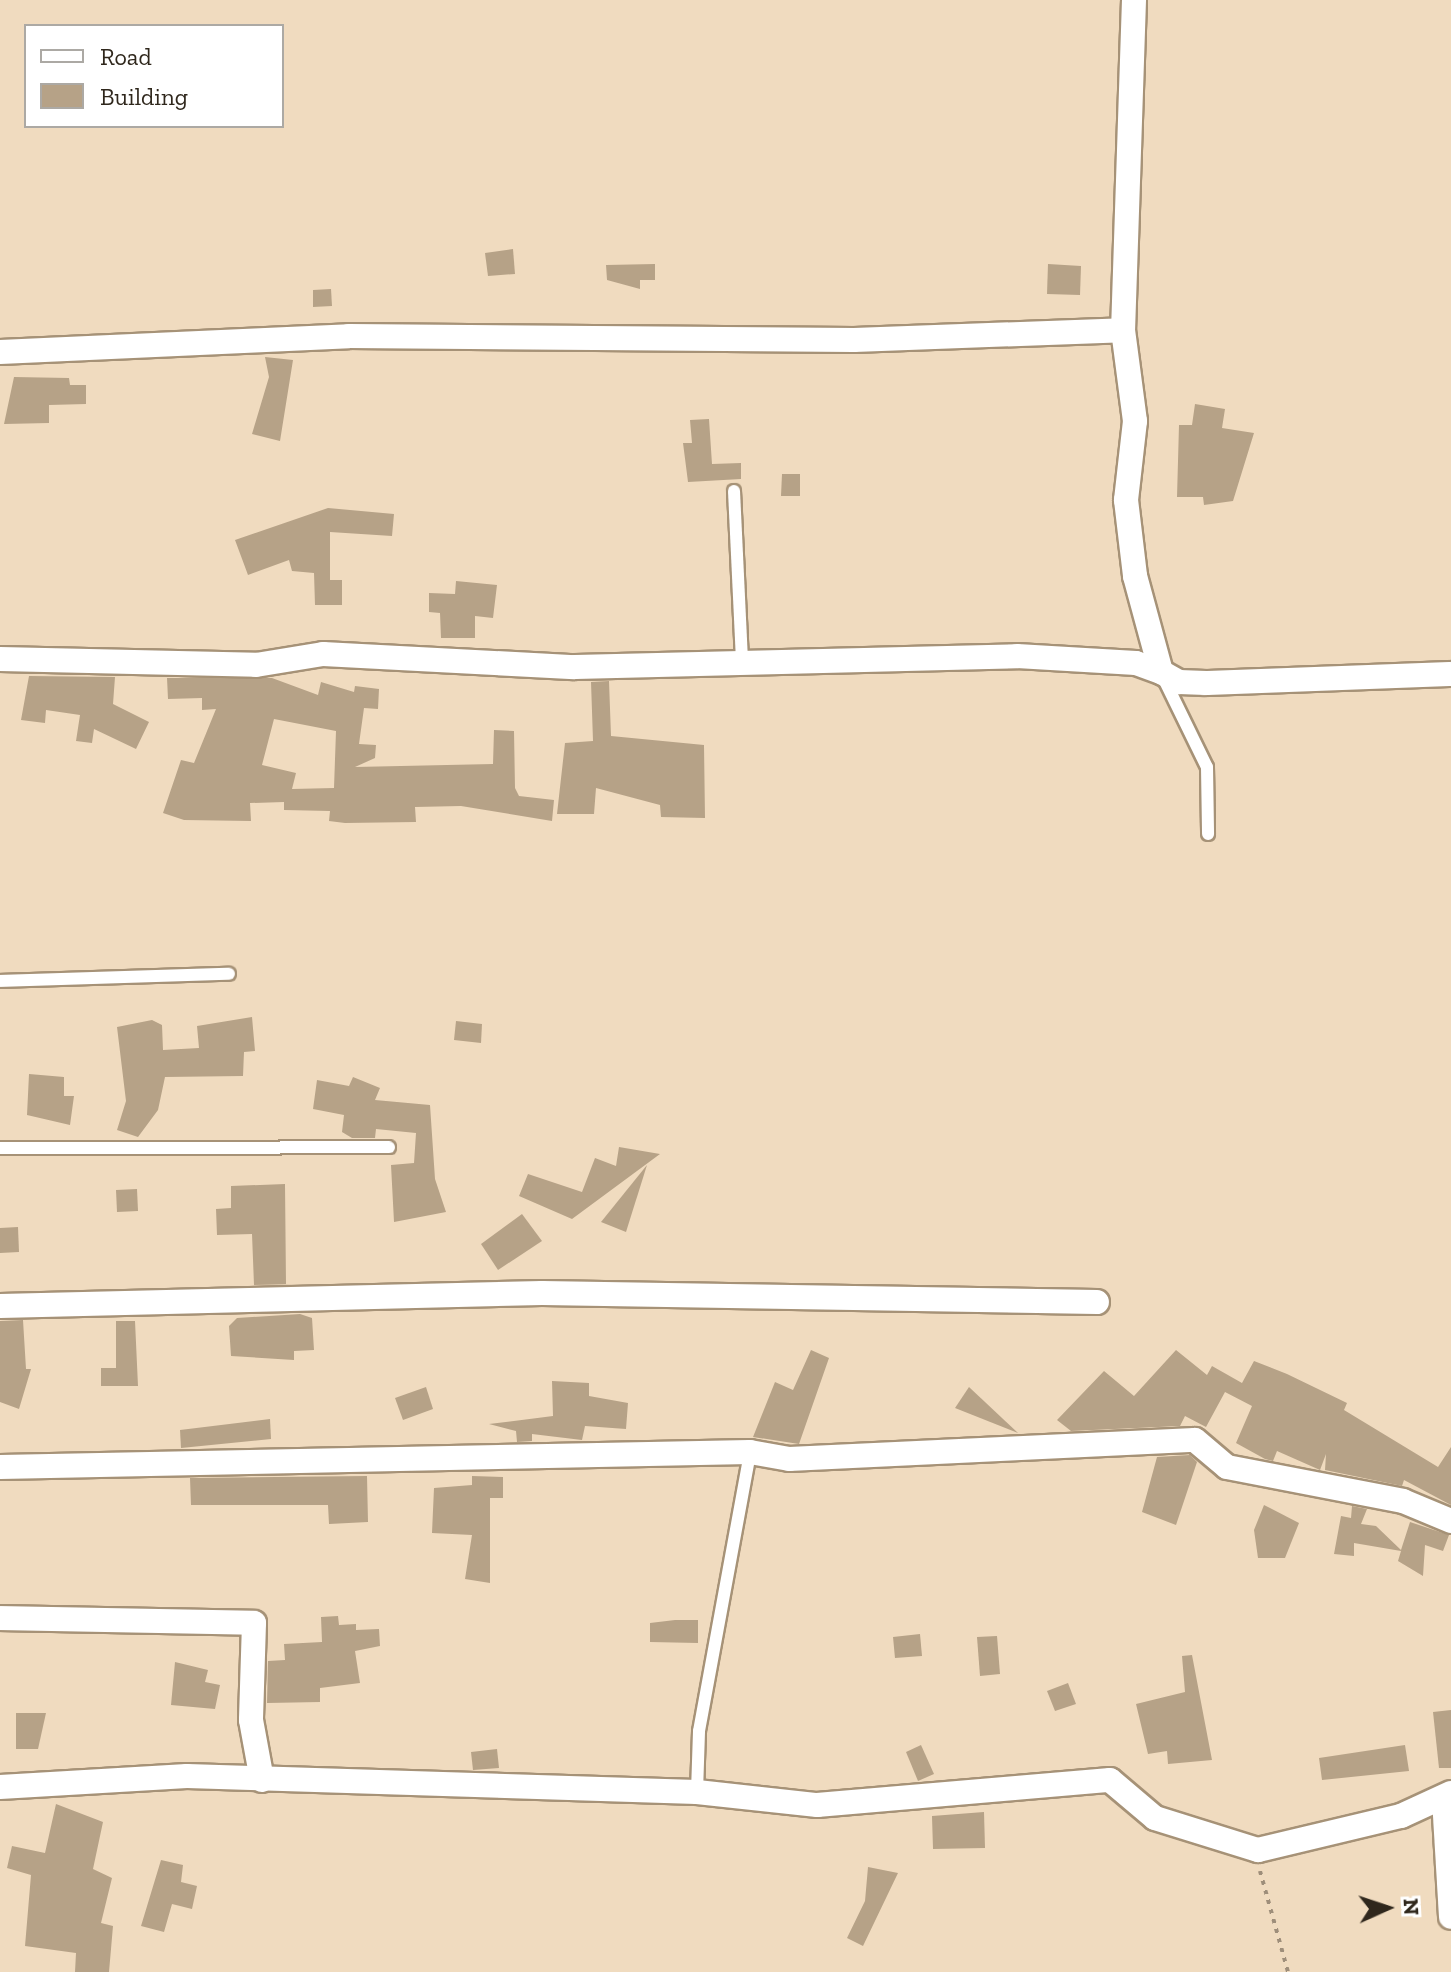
<!DOCTYPE html>
<style>
body{margin:0}
#map{position:relative;width:1451px;height:1972px;overflow:hidden;background:#f0dbbf;font-family:"Zilla Slab",serif}
div>[style]{position:absolute}
[style*='--x']{left:calc(var(--x)*1px);top:calc(var(--y)*1px);width:calc(var(--w)*1px);rotate:calc(var(--a)*1deg)}
.building>*{inset:0;background:#b6a287}
.path>*{height:4px;margin-top:-2px;transform-origin:0;background:repeating-linear-gradient(90deg,#9e8e7a 0 4px,transparent 0 10px)}
.roads{filter:drop-shadow(2px 0 #a69277) drop-shadow(-2px 0 #a69277) drop-shadow(0 2px #a69277) drop-shadow(0 -2px #a69277)}
.service>*{height:12px;margin:-6px;padding:0 6px;transform-origin:6px;border-radius:6px;background:#fff}
.minor>*{height:24px;margin:-12px;padding:0 12px;transform-origin:12px;border-radius:12px;background:#fff}
span{translate:-50% -50%;white-space:nowrap;text-align:center;line-height:1.15;-webkit-text-stroke:8px #fff;paint-order:stroke}
.legend{position:absolute;left:24px;top:24px;width:260px;height:104px;box-sizing:border-box;background:#fff;border:2px solid #aca9a4;margin:0;padding:10px 14px;list-style:none;font-size:24px;color:#2f271c}
.legend li{display:flex;align-items:center;gap:16px;height:40px}
.legend b{width:40px;border:2px solid #aca9a4}
.north{position:absolute;left:1347px;top:1868px;width:80px;height:80px;-webkit-text-stroke:6px #fff;paint-order:stroke;rotate:87deg;font-size:22px;font-weight:700;line-height:32px;text-align:center;color:#2f271c}
.north::after{content:'';display:block;margin:auto;width:28px;height:36px;background:#2f271c;clip-path:polygon(50% 0,100% 100%,50% 72%,0 100%)}
</style>
<div id="map">
<div class="building">
<div style="clip-path:polygon(513px 249px,515px 274px,488px 276px,485px 253px)"></div>
<div style="clip-path:polygon(655px 264px,655px 280px,640px 280px,640px 289px,607px 280px,606px 265px)"></div>
<div style="clip-path:polygon(1048px 264px,1081px 266px,1080px 295px,1047px 294px)"></div>
<div style="clip-path:polygon(331px 289px,332px 306px,313px 307px,313px 290px)"></div>
<div style="clip-path:polygon(265px 357px,293px 360px,280px 441px,252px 434px,269px 377px)"></div>
<div style="clip-path:polygon(14px 377px,69px 378px,70px 385px,86px 385px,86px 404px,49px 405px,49px 423px,4px 424px)"></div>
<div style="clip-path:polygon(1195px 404px,1225px 409px,1222px 428px,1254px 433px,1233px 501px,1204px 505px,1203px 497px,1177px 497px,1179px 425px,1192px 425px)"></div>
<div style="clip-path:polygon(709px 419px,712px 464px,741px 463px,741px 479px,688px 482px,683px 443px,692px 443px,690px 420px)"></div>
<div style="clip-path:polygon(782px 474px,800px 474px,800px 496px,781px 496px)"></div>
<div style="clip-path:polygon(328px 508px,394px 514px,392px 536px,330px 532px,330px 580px,342px 580px,342px 605px,315px 605px,314px 573px,292px 571px,289px 560px,248px 575px,235px 540px)"></div>
<div style="clip-path:polygon(456px 581px,497px 585px,493px 618px,475px 616px,475px 638px,441px 638px,440px 613px,429px 612px,429px 593px,455px 594px)"></div>
<div style="clip-path:polygon(29px 676px,115px 677px,113px 704px,149px 722px,136px 749px,94px 729px,92px 743px,76px 741px,80px 715px,46px 710px,45px 723px,21px 720px)"></div>
<div style="clip-path:polygon(evenodd,167px 678px,272px 678px,318px 695px,321px 682px,354px 692px,355px 686px,379px 689px,378px 709px,364px 708px,359px 744px,376px 745px,375px 758px,355px 767px,493px 764px,494px 730px,514px 731px,515px 788px,519px 796px,554px 800px,552px 821px,461px 806px,415px 807px,416px 822px,345px 823px,329px 821px,330px 811px,284px 810px,284px 802px,250px 803px,251px 821px,184px 820px,163px 813px,181px 760px,194px 763px,216px 709px,202px 710px,202px 698px,168px 699px,167px 678px,274px 719px,336px 731px,334px 788px,292px 789px,296px 773px,262px 765px,274px 719px)"></div>
<div style="clip-path:polygon(609px 681px,611px 736px,704px 745px,705px 818px,661px 817px,660px 805px,596px 788px,594px 814px,557px 814px,565px 743px,593px 741px,591px 682px)"></div>
<div style="clip-path:polygon(252px 1017px,255px 1051px,244px 1052px,243px 1076px,165px 1077px,158px 1110px,138px 1137px,117px 1130px,126px 1101px,117px 1027px,152px 1020px,162px 1025px,163px 1050px,199px 1048px,197px 1026px)"></div>
<div style="clip-path:polygon(456px 1021px,482px 1024px,481px 1043px,454px 1040px)"></div>
<div style="clip-path:polygon(29px 1074px,64px 1077px,64px 1096px,74px 1096px,70px 1125px,27px 1115px)"></div>
<div style="clip-path:polygon(353px 1077px,380px 1088px,375px 1100px,430px 1105px,435px 1179px,446px 1212px,394px 1222px,391px 1165px,414px 1163px,416px 1133px,376px 1129px,375px 1138px,352px 1138px,342px 1132px,344px 1115px,313px 1109px,317px 1080px,349px 1086px)"></div>
<div style="clip-path:polygon(619px 1147px,660px 1154px,572px 1219px,519px 1196px,528px 1174px,582px 1192px,595px 1158px,616px 1166px)"></div>
<div style="clip-path:polygon(647px 1165px,626px 1232px,601px 1222px)"></div>
<div style="clip-path:polygon(285px 1184px,286px 1284px,298px 1284px,254px 1285px,252px 1234px,217px 1235px,216px 1209px,231px 1208px,231px 1186px)"></div>
<div style="clip-path:polygon(137px 1189px,138px 1211px,117px 1212px,116px 1190px)"></div>
<div style="clip-path:polygon(522px 1214px,542px 1241px,498px 1270px,481px 1244px)"></div>
<div style="clip-path:polygon(18px 1227px,19px 1252px,0 1253px,0 1228px)"></div>
<div style="clip-path:polygon(300px 1314px,312px 1318px,314px 1350px,294px 1351px,294px 1360px,231px 1356px,229px 1326px,237px 1318px)"></div>
<div style="clip-path:polygon(23px 1320px,26px 1369px,31px 1369px,19px 1409px,0 1402px,0 1321px)"></div>
<div style="clip-path:polygon(116px 1321px,135px 1321px,138px 1386px,101px 1386px,101px 1368px,116px 1368px)"></div>
<div style="clip-path:polygon(811px 1350px,829px 1358px,799px 1444px,753px 1437px,775px 1382px,793px 1390px)"></div>
<div style="clip-path:polygon(1176px 1350px,1207px 1375px,1212px 1366px,1242px 1383px,1254px 1361px,1287px 1374px,1347px 1403px,1344px 1410px,1438px 1467px,1451px 1447px,1451px 1505px,1404px 1480px,1402px 1486px,1325px 1470px,1326px 1454px,1320px 1470px,1277px 1451px,1273px 1461px,1265px 1459px,1236px 1443px,1252px 1406px,1225px 1392px,1206px 1427px,1185px 1416px,1180px 1426px,1071px 1431px,1057px 1420px,1104px 1371px,1134px 1396px)"></div>
<div style="clip-path:polygon(552px 1381px,589px 1383px,589px 1396px,628px 1403px,626px 1429px,585px 1426px,582px 1440px,532px 1434px,532px 1441px,517px 1442px,516px 1431px,489px 1424px,553px 1416px)"></div>
<div style="clip-path:polygon(426px 1387px,433px 1409px,403px 1420px,395px 1398px)"></div>
<div style="clip-path:polygon(969px 1387px,1018px 1433px,955px 1408px)"></div>
<div style="clip-path:polygon(270px 1419px,271px 1439px,181px 1448px,180px 1430px)"></div>
<div style="clip-path:polygon(1190px 1455px,1197px 1462px,1176px 1525px,1142px 1512px,1157px 1457px)"></div>
<div style="clip-path:polygon(367px 1476px,368px 1522px,329px 1524px,328px 1505px,191px 1505px,190px 1478px)"></div>
<div style="clip-path:polygon(472px 1476px,503px 1477px,503px 1498px,490px 1498px,490px 1583px,465px 1579px,472px 1535px,432px 1533px,434px 1488px,472px 1485px)"></div>
<div style="clip-path:polygon(1264px 1505px,1299px 1523px,1285px 1558px,1258px 1558px,1254px 1530px)"></div>
<div style="clip-path:polygon(1352px 1506px,1367px 1509px,1361px 1524px,1376px 1526px,1401px 1550px,1410px 1522px,1449px 1535px,1443px 1551px,1425px 1545px,1423px 1576px,1398px 1561px,1401px 1551px,1354px 1543px,1354px 1556px,1334px 1554px,1341px 1516px,1351px 1518px)"></div>
<div style="clip-path:polygon(338px 1616px,339px 1625px,356px 1624px,356px 1630px,379px 1629px,380px 1646px,355px 1651px,360px 1683px,320px 1688px,320px 1702px,267px 1703px,268px 1661px,285px 1660px,284px 1644px,322px 1642px,321px 1617px)"></div>
<div style="clip-path:polygon(675px 1620px,698px 1620px,698px 1643px,650px 1642px,650px 1623px)"></div>
<div style="clip-path:polygon(920px 1634px,922px 1656px,895px 1658px,893px 1637px)"></div>
<div style="clip-path:polygon(997px 1636px,1000px 1674px,980px 1676px,977px 1637px)"></div>
<div style="clip-path:polygon(1192px 1655px,1212px 1760px,1168px 1764px,1167px 1751px,1148px 1754px,1136px 1704px,1185px 1692px,1182px 1656px)"></div>
<div style="clip-path:polygon(175px 1662px,208px 1670px,205px 1682px,220px 1685px,215px 1709px,171px 1705px)"></div>
<div style="clip-path:polygon(1068px 1683px,1076px 1704px,1055px 1711px,1047px 1691px)"></div>
<div style="clip-path:polygon(1451px 1710px,1451px 1768px,1439px 1768px,1433px 1712px)"></div>
<div style="clip-path:polygon(16px 1713px,46px 1713px,38px 1749px,16px 1749px)"></div>
<div style="clip-path:polygon(921px 1745px,934px 1774px,918px 1781px,906px 1752px)"></div>
<div style="clip-path:polygon(1405px 1745px,1409px 1771px,1322px 1780px,1319px 1758px)"></div>
<div style="clip-path:polygon(497px 1749px,499px 1768px,473px 1770px,471px 1752px)"></div>
<div style="clip-path:polygon(56px 1804px,103px 1822px,93px 1869px,112px 1878px,101px 1923px,113px 1926px,109px 1972px,75px 1972px,76px 1953px,25px 1946px,31px 1875px,7px 1868px,12px 1846px,45px 1853px)"></div>
<div style="clip-path:polygon(984px 1812px,985px 1848px,933px 1849px,932px 1816px)"></div>
<div style="clip-path:polygon(161px 1860px,183px 1865px,181px 1882px,197px 1886px,192px 1909px,172px 1904px,164px 1932px,141px 1926px)"></div>
<div style="clip-path:polygon(868px 1867px,898px 1873px,863px 1946px,847px 1938px,865px 1901px)"></div>
</div>
<div class="path">
<div style="--x:1260;--y:1871;--w:105;--a:74.5"></div>
</div>
<div class="roads">
<div class="service">
<div style="--x:734;--y:491;--w:169;--a:87.3"></div>
<div style="--x:1164;--y:679;--w:98;--a:64"></div>
<div style="--x:1207;--y:767;--w:67;--a:89.1"></div>
<div style="--x:0;--y:981;--w:229;--a:-1.8"></div>
<div style="--x:0;--y:1148;--w:389;--a:-0.1"></div>
<div style="--x:697;--y:1792;--w:61;--a:-88.1"></div>
<div style="--x:699;--y:1731;--w:284;--a:-79.6"></div>
</div>
<div class="minor">
<div style="--x:1134;--y:0;--w:330;--a:91.9"></div>
<div style="--x:1123;--y:330;--w:92;--a:82.5"></div>
<div style="--x:1135;--y:421;--w:80;--a:96.5"></div>
<div style="--x:1126;--y:500;--w:77;--a:83.2"></div>
<div style="--x:1135;--y:576;--w:99;--a:74.8"></div>
<div style="--x:1161;--y:672;--w:21;--a:29"></div>
<div style="--x:1179;--y:682;--w:27;--a:2"></div>
<div style="--x:1206;--y:683;--w:245;--a:-2.1"></div>
<div style="--x:0;--y:352;--w:349;--a:-2.6"></div>
<div style="--x:349;--y:336;--w:505;--a:0.45"></div>
<div style="--x:854;--y:340;--w:269;--a:-2.1"></div>
<div style="--x:0;--y:659;--w:256;--a:1.3"></div>
<div style="--x:256;--y:665;--w:68;--a:-9.3"></div>
<div style="--x:323;--y:654;--w:252;--a:3"></div>
<div style="--x:575;--y:667;--w:442;--a:-1.4"></div>
<div style="--x:1017;--y:656;--w:119;--a:3.4"></div>
<div style="--x:1136;--y:663;--w:27;--a:20"></div>
<div style="--x:0;--y:1306;--w:542;--a:-1.37"></div>
<div style="--x:542;--y:1293;--w:555;--a:0.93"></div>
<div style="--x:0;--y:1467;--w:750;--a:-1.15"></div>
<div style="--x:750;--y:1452;--w:40;--a:10"></div>
<div style="--x:789;--y:1459;--w:406;--a:-2.7"></div>
<div style="--x:1195;--y:1440;--w:42;--a:40.2"></div>
<div style="--x:1227;--y:1467;--w:179;--a:10.9"></div>
<div style="--x:1403;--y:1501;--w:52;--a:22.6"></div>
<div style="--x:0;--y:1618;--w:254;--a:1.1"></div>
<div style="--x:254;--y:1623;--w:97;--a:91.8"></div>
<div style="--x:251;--y:1720;--w:61;--a:79.6"></div>
<div style="--x:0;--y:1787;--w:187;--a:-3.4"></div>
<div style="--x:187;--y:1776;--w:510;--a:1.8"></div>
<div style="--x:697;--y:1792;--w:121;--a:6.2"></div>
<div style="--x:817;--y:1805;--w:294;--a:-4.9"></div>
<div style="--x:1110;--y:1780;--w:59;--a:40.2"></div>
<div style="--x:1155;--y:1818;--w:108;--a:17.3"></div>
<div style="--x:1258;--y:1850;--w:147;--a:-13.4"></div>
<div style="--x:1401;--y:1816;--w:55;--a:-24.7"></div>
<div style="--x:1444;--y:1799;--w:118;--a:86.6"></div>
</div>
</div>
<ul class="legend">
<li><b style="height:10px;background:#fff"></b>Road</li>
<li><b style="height:22px;background:#b6a287"></b>Building</li>
</ul>
<div class="north">N</div>
</div>
